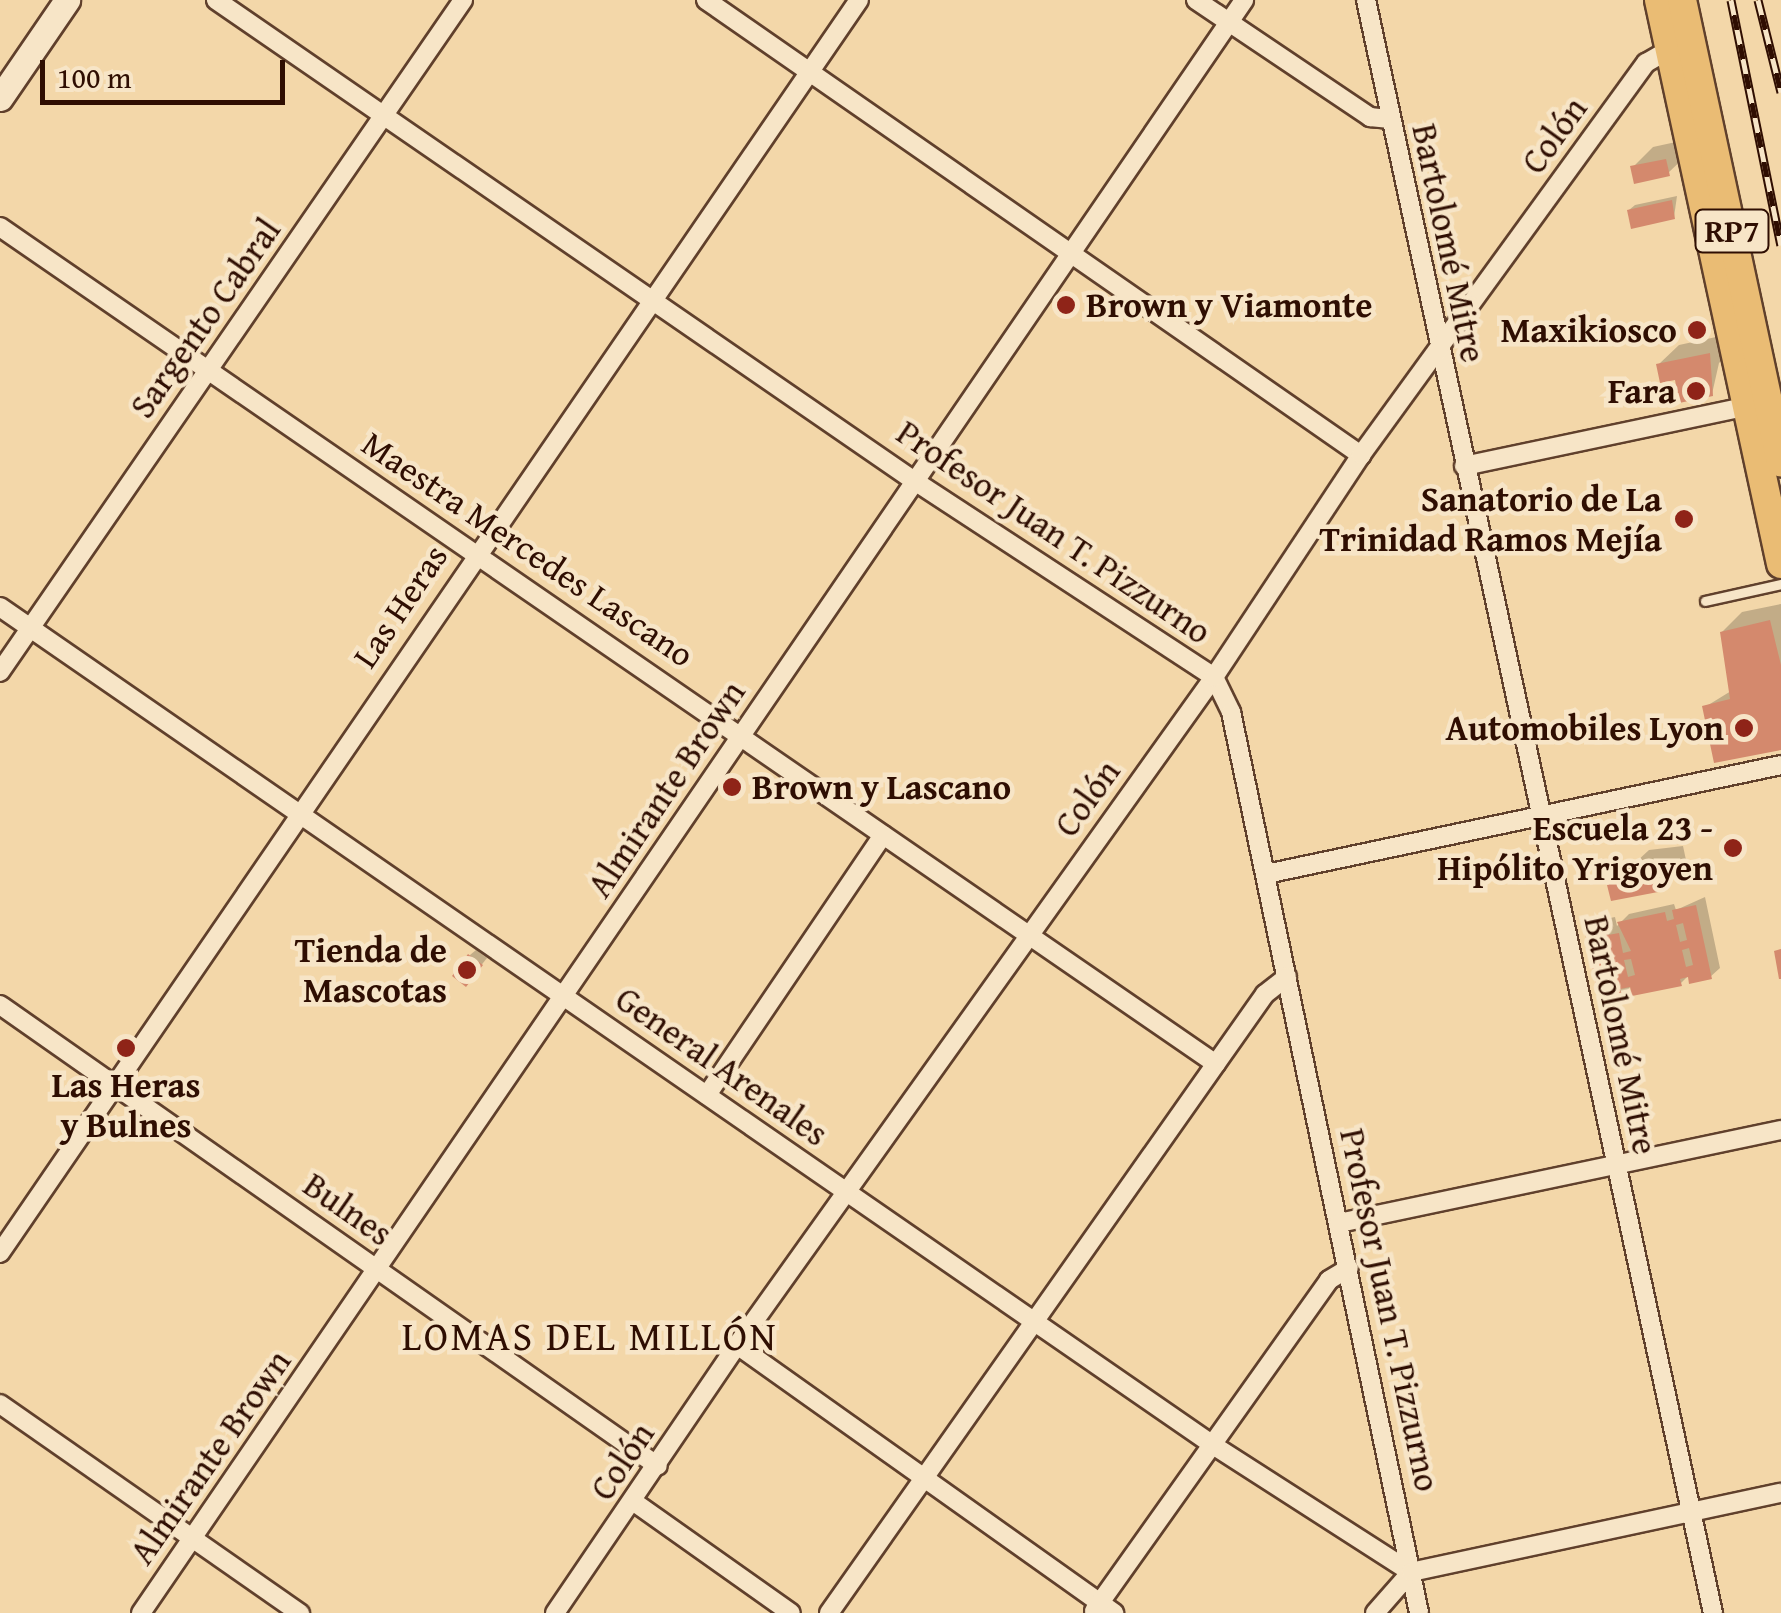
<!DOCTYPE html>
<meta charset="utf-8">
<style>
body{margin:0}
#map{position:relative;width:1781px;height:1613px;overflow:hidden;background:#f3d7a9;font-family:"Gentium Book Plus",serif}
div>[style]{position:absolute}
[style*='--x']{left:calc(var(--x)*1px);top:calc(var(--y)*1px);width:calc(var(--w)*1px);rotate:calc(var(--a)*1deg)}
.shadow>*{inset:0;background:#0003}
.building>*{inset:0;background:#d4896d}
.roads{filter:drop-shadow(2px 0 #60402c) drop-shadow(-2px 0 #60402c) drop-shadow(0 2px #60402c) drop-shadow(0 -2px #60402c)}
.lane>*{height:9px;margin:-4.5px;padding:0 4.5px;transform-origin:4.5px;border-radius:4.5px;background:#f7e5c7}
.street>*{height:18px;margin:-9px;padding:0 9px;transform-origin:9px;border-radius:9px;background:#f7e5c7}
.secondary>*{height:25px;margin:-12.5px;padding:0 12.5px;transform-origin:12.5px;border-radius:12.5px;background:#f7e5c7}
.primary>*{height:28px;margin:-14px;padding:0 14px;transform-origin:14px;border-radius:14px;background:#eabc74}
.rail>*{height:9px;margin-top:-4.5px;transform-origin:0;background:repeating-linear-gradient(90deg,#f7e5c7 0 15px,#2f0e02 0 30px);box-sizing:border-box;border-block:2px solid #2f0e02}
.dots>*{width:28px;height:28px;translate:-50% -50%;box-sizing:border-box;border:5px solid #f7e5c7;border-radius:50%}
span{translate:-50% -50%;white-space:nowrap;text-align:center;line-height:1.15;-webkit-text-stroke:9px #f7e5c7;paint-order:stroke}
.shield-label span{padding:2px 8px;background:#f7e5c7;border:2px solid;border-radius:8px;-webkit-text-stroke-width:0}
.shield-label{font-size:32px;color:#2f0e02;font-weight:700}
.street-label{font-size:35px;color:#2f0e02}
.poi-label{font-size:35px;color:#2f0e02;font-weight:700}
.left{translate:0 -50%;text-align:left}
.right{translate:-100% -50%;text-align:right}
.quarter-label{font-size:40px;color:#2f0e02;letter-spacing:2.5px}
.scale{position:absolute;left:40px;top:60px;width:245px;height:45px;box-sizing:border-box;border:5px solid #2f0e02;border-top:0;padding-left:12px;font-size:30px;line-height:35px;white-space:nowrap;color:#2f0e02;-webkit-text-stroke:8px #f7e5c7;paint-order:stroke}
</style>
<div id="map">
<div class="shadow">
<div style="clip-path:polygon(1685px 140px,1688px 154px,1668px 173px,1633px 167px,1653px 147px)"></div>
<div style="clip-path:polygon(1677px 196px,1674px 217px,1629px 210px,1635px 205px)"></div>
<div style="clip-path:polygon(1730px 334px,1733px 349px,1719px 363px,1712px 394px,1659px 364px,1679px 345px)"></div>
<div style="clip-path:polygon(1781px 604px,1781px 747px,1705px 707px,1731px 691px,1722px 632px,1742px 612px)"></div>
<div style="clip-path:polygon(1683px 846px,1686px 860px,1656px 890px,1610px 886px,1649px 850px)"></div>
<div style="clip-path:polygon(1705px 897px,1720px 968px,1710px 977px,1690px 974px,1681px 983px,1632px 985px,1622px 996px,1587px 930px,1596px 921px,1615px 917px,1617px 926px,1629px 914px,1674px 904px,1676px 910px)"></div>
<div style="clip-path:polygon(476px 950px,487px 958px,471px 978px,470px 955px)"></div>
</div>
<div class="building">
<div style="clip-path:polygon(1666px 159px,1670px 176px,1634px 184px,1630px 166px)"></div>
<div style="clip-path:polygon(1672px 200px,1675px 219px,1631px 229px,1627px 210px)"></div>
<div style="clip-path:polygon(1710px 353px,1713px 396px,1679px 403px,1675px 380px,1660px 383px,1656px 364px)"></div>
<div style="clip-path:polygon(1770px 620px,1781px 665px,1781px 750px,1714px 763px,1702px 706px,1730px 699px,1720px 632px)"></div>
<div style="clip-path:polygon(1654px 874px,1658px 892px,1611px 901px,1607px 885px,1617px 879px)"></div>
<div style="clip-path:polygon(evenodd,1696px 905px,1712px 979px,1689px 984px,1688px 977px,1680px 979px,1682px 986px,1632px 996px,1630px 987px,1620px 989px,1623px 999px,1600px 1003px,1584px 929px,1606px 925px,1608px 935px,1619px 933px,1623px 953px,1631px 951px,1617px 922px,1665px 912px,1667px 921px,1674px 919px,1672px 910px,1696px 905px,1683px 923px,1687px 940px,1680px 942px,1676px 925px,1683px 923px,1696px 905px,1689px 948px,1693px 965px,1686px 967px,1682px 950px,1689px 948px,1696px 905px,1631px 959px,1635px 975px,1628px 977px,1624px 960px,1631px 959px)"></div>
<div style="clip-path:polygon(1781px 949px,1781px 979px,1779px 979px,1774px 951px)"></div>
<div style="clip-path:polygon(468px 954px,483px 965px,466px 987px,452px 976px)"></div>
</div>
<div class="roads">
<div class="lane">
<div style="--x:1705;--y:601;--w:78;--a:-12.6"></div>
</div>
<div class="street">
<div style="--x:216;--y:0;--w:850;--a:34.55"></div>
<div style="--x:916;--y:482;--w:356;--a:33.2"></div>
<div style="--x:1214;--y:677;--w:39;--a:64"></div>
<div style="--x:1231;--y:712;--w:920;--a:78.21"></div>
<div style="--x:706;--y:0;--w:798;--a:34.79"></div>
<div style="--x:1196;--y:0;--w:210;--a:33.9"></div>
<div style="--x:1370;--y:117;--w:20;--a:6"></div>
<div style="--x:1366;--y:0;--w:1650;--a:77.86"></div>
<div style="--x:0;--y:227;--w:1476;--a:34.54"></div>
<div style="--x:1464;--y:466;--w:299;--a:-11.9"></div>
<div style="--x:0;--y:607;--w:1478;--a:34.64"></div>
<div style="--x:1216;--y:1447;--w:232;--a:32.7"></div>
<div style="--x:0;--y:672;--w:816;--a:-55.43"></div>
<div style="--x:1266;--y:874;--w:526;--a:-11.95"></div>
<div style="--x:0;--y:1005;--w:803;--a:35.02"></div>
<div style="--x:707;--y:1095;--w:314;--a:-55.9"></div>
<div style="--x:1339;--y:1223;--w:452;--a:-11.9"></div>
<div style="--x:0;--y:1253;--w:1519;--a:-55.57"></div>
<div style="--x:737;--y:1345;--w:463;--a:35.4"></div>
<div style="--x:0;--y:1404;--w:366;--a:34.9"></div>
<div style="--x:634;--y:1502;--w:192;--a:35.3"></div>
<div style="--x:1094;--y:1611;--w:406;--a:-54.6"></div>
<div style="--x:1329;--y:1280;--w:23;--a:-31"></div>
<div style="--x:141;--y:1613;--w:1954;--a:-55.63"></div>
<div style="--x:555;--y:1613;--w:324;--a:-55.8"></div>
<div style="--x:737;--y:1345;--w:821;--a:-54.47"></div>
<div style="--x:1214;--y:677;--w:266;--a:-56.5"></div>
<div style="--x:1361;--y:455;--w:485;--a:-54"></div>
<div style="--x:1646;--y:63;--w:34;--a:-30"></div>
<div style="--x:829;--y:1613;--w:757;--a:-54.84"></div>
<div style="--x:1265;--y:994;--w:28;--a:-38"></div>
<div style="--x:1375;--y:1613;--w:55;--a:-48.7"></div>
<div style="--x:1411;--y:1572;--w:378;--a:-12.1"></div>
</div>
<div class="secondary">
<div style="--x:0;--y:98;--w:119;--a:-55.6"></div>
</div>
<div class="primary">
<div style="--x:1659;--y:0;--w:577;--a:77.79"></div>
<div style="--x:1682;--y:0;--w:473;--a:77.9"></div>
</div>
</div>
<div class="rail">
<div style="--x:1731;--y:0;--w:250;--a:78.5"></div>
<div style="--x:1758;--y:0;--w:95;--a:76"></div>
</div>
<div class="dots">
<div style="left:1066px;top:305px;background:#8f2418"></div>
<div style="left:1697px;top:330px;background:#8f2418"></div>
<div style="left:1696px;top:391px;background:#8f2418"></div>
<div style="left:1684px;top:519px;background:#8f2418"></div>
<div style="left:1744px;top:728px;background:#8f2418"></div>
<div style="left:732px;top:787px;background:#8f2418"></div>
<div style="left:1733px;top:848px;background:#8f2418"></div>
<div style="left:467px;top:970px;background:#8f2418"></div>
<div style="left:126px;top:1048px;background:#8f2418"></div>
</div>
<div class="shield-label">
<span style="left:1732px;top:231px">RP7</span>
</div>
<div class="street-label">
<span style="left:1554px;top:135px;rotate:-54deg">Colón</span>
<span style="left:1449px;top:243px;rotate:78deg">Bartolomé Mitre</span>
<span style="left:205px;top:318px;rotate:-55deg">Sargento Cabral</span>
<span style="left:1054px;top:532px;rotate:34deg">Profesor Juan T. Pizzurno</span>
<span style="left:528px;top:549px;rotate:34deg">Maestra Mercedes Lascano</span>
<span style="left:400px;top:606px;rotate:-56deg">Las Heras</span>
<span style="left:666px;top:789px;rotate:-56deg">Almirante Brown</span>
<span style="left:1087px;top:798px;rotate:-54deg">Colón</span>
<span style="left:1621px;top:1035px;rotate:78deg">Bartolomé Mitre</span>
<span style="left:722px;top:1066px;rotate:35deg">General Arenales</span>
<span style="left:348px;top:1209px;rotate:35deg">Bulnes</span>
<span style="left:1390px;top:1310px;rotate:78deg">Profesor Juan T. Pizzurno</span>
<span style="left:210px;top:1457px;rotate:-55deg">Almirante Brown</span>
<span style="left:622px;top:1461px;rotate:-56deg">Colón</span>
</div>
<div class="poi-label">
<span class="left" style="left:1086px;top:305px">Brown y Viamonte</span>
<span class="right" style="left:1677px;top:330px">Maxikiosco</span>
<span class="right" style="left:1676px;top:391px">Fara</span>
<span class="right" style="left:1662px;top:519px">Sanatorio de La<br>Trinidad Ramos Mejía</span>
<span class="right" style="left:1724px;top:728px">Automobiles Lyon</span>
<span class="left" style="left:752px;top:787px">Brown y Lascano</span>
<span class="right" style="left:1713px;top:848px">Escuela 23 -<br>Hipólito Yrigoyen</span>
<span class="right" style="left:447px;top:970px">Tienda de<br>Mascotas</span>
<span style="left:126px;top:1105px">Las Heras<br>y Bulnes</span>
</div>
<div class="quarter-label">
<span style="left:590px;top:1336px">LOMAS DEL MILLÓN</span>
</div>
<div class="scale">100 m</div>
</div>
